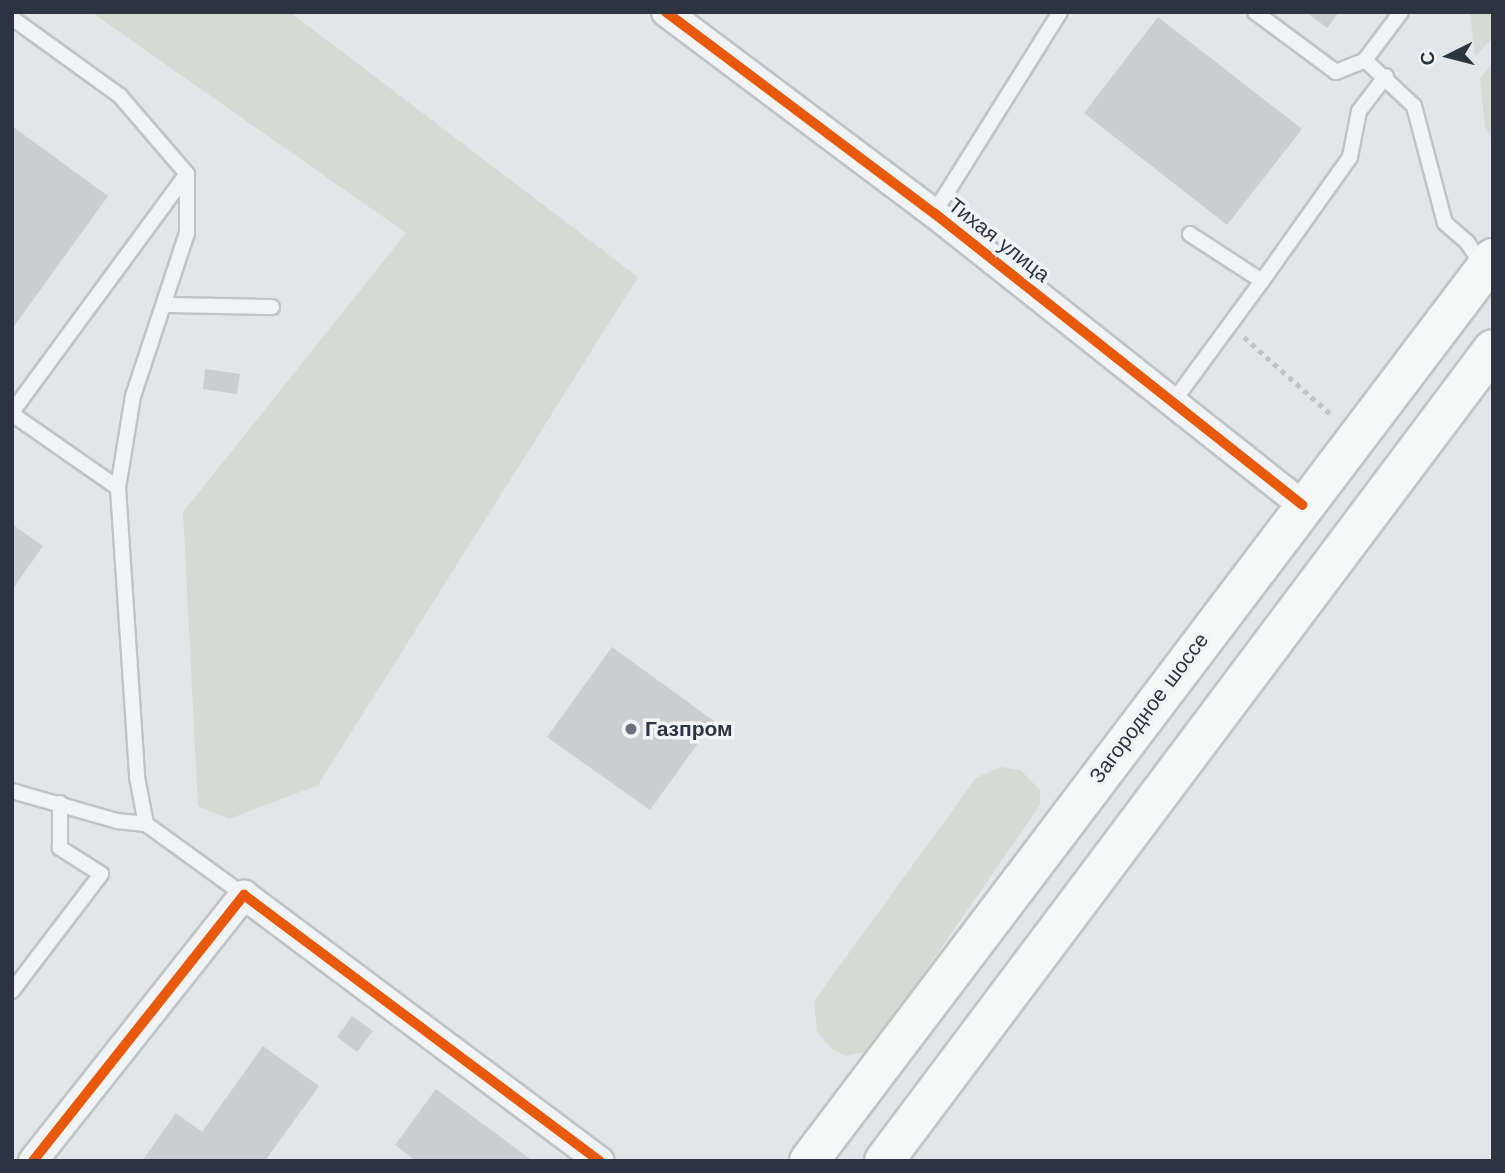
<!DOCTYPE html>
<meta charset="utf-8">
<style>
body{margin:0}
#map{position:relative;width:1505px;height:1173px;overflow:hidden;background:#e3e5e8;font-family:"Work Sans",sans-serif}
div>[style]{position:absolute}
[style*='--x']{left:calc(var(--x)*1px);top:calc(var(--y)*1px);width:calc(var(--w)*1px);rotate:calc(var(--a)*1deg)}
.green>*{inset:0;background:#d4dbd4}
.building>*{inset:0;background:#cbcdd0}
.path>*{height:4.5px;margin-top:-2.25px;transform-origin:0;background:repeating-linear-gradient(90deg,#c1c4c6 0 5px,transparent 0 10px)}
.roads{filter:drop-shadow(2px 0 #c1c3c6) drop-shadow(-2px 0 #c1c3c6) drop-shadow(0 2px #c1c3c6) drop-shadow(0 -2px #c1c3c6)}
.service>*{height:14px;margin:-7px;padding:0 7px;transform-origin:7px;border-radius:7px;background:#f2f3f5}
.minor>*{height:28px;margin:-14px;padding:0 14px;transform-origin:14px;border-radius:14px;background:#f2f3f5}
.trunk>*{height:38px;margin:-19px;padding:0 19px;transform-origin:19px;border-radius:19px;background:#f6f7f7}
.cycleway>*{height:10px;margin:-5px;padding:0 5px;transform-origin:5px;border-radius:5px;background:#e8590c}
.dots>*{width:19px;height:19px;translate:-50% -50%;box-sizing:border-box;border:4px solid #f1f4f7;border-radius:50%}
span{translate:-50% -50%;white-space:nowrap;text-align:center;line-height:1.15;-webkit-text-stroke:7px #f1f4f7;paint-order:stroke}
.street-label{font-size:21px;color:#2b3440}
.poi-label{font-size:21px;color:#2b3440;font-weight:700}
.left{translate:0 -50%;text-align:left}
.frame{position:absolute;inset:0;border:14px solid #2b3440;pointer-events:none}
.north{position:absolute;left:1414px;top:21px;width:70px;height:70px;-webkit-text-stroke:5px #f1f4f7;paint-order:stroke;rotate:264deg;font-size:19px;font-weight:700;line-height:28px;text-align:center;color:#2b3440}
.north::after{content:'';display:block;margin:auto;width:24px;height:32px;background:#2b3440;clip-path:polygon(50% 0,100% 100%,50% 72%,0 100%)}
</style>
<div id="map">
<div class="green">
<div style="clip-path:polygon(91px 12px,290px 12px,638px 277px,318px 785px,229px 819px,198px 806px,183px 512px,406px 233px)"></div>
<div style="clip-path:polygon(1470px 12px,1493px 12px,1493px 37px,1475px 57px)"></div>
<div style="clip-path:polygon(1493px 61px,1493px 142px,1485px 126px,1480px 79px)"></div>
<div style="clip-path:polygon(1000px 767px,1020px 770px,1040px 790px,1040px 805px,870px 1051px,846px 1056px,832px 1049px,817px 1032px,814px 1001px,976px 778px)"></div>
</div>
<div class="building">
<div style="clip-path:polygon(1306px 12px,1339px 12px,1327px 28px)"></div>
<div style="clip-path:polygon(1158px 17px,1302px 129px,1227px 225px,1084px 113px)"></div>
<div style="clip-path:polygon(12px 126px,108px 196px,12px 329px)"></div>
<div style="clip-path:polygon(205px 369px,240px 374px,237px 394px,203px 389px)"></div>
<div style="clip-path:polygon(12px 524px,43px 546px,12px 590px)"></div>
<div style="clip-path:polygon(612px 647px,714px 721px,650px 810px,547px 737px)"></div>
<div style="clip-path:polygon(352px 1016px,373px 1031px,357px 1052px,337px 1037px)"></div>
<div style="clip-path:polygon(263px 1046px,319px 1086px,265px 1161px,142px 1161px,176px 1113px,202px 1132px)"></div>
<div style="clip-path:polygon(436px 1089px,533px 1161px,416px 1161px,395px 1145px)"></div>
</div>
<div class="path">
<div style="--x:1244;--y:337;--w:120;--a:41.6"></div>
</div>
<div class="roads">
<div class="service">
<div style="--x:1255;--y:12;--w:101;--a:36.5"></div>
<div style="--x:1336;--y:72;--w:31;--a:-22"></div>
<div style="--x:1365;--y:60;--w:60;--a:-53.1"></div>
<div style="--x:12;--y:18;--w:133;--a:35.8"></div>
<div style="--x:120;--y:96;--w:103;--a:49.3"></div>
<div style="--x:187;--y:174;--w:59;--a:90"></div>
<div style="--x:187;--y:233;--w:172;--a:108.3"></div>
<div style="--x:133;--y:396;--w:93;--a:99.3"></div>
<div style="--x:118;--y:488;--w:290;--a:86.2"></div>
<div style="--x:137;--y:777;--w:48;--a:79.2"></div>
<div style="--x:146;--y:824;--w:121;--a:35.9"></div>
<div style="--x:1365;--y:60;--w:67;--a:43.2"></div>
<div style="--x:1414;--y:106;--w:121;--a:75.2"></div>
<div style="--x:1445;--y:223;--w:29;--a:41"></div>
<div style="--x:1467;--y:242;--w:30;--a:56"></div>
<div style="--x:934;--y:213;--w:237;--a:-57.9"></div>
<div style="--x:1262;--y:281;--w:152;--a:-54.6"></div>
<div style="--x:1350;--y:157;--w:47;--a:-78.9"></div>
<div style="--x:1359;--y:111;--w:44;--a:-52.4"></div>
<div style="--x:165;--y:305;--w:107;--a:1.1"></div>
<div style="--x:1173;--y:402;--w:150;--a:-53.7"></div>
<div style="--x:1262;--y:281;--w:86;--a:-146.9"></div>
<div style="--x:12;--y:412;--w:295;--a:-53.7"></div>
<div style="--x:12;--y:414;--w:129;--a:34.9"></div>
<div style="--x:12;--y:791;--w:109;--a:15.9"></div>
<div style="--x:117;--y:821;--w:29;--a:6"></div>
<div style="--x:12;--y:991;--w:147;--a:-52.7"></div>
<div style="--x:101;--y:874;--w:49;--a:-147.6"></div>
<div style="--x:60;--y:848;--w:45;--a:-90"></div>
</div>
<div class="minor">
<div style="--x:666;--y:12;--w:335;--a:36.9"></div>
<div style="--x:934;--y:213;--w:470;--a:38.4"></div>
<div style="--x:33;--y:1161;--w:340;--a:-51.6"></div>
<div style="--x:244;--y:895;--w:444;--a:36.8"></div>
</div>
<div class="trunk">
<div style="--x:809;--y:1161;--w:1133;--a:-52.86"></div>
<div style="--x:884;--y:1161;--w:1015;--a:-53.13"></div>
</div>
</div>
<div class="cycleway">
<div style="--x:666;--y:12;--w:335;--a:36.9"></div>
<div style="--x:934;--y:213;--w:470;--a:38.4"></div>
<div style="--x:33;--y:1161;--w:340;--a:-51.6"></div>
<div style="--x:244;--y:895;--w:444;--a:36.8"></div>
</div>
<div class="dots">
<div style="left:631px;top:729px;background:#6b727b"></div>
</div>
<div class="street-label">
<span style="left:999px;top:240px;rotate:38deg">Тихая улица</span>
<span style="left:1149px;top:708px;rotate:-53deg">Загородное шоссе</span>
</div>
<div class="poi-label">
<span class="left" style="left:645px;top:729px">Газпром</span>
</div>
<div class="frame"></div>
<div class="north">С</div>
</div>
